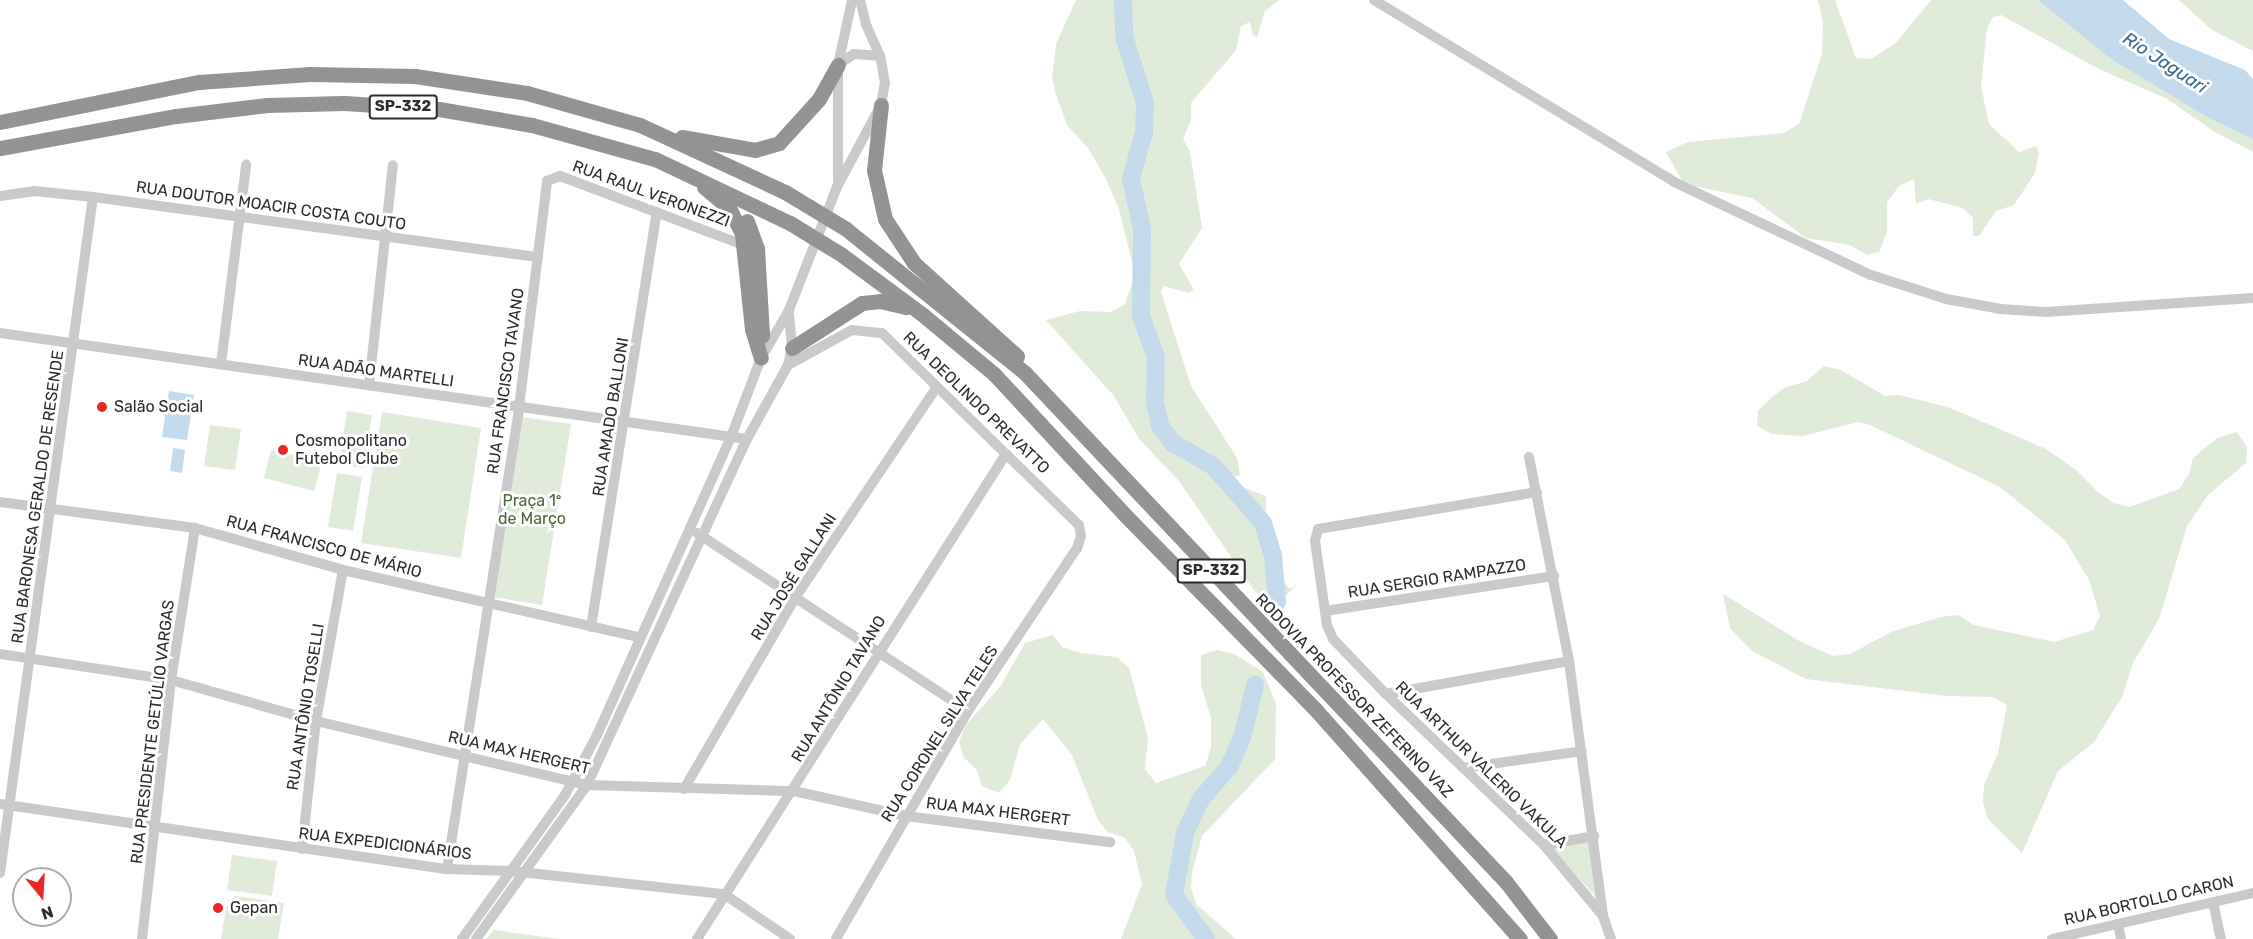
<!DOCTYPE html>
<meta charset="utf-8">
<style>
body{margin:0}
#map{position:relative;width:2253px;height:939px;overflow:hidden;background:#fff;font-family:Rubik,sans-serif}
div>[style]{position:absolute}
[style*='--x']{left:calc(var(--x)*1px);top:calc(var(--y)*1px);width:calc(var(--w)*1px);rotate:calc(var(--a)*1deg)}
.green>*{inset:0;background:#e1ebd9}
.water>*{inset:0;background:#c3daec}
.river>*{height:18px;margin:-9px;padding:0 9px;transform-origin:9px;border-radius:9px;background:#c3daec}
.minor>*{height:10px;margin:-5px;padding:0 5px;transform-origin:5px;border-radius:5px;background:#c9c9c9}
.highway>*{height:15px;margin:-7.5px;padding:0 7.5px;transform-origin:7.5px;border-radius:7.5px;background:#939393}
.highway-bridge>*{height:15px;margin:-7.5px;padding:0 7.5px;transform-origin:7.5px;border-radius:7.5px;background:#939393}
.dots>*{width:16px;height:16px;translate:-50% -50%;box-sizing:border-box;border:3px solid #fff;border-radius:50%}
span{translate:-50% -50%;white-space:nowrap;text-align:center;line-height:1.15;-webkit-text-stroke:6px #fff;paint-order:stroke}
.shield-label span{padding:2px 4px;background:#fff;border:2px solid;border-radius:4px;-webkit-text-stroke-width:0}
.shield-label{font-size:15px;color:#2c2c2c;font-weight:700}
.street-label{font-size:16px;color:#2c2c2c}
.poi-label{font-size:16px;color:#2c2c2c}
.left{translate:0 -50%;text-align:left}
.park-label{font-size:16px;color:#4c6938}
.water-label{font-size:18px;color:#386991;font-style:italic}
.north{position:absolute;left:12px;top:867px;width:60px;height:60px;box-sizing:border-box;background:#fff;border:2px solid #ababab;border-radius:50%;rotate:162deg;font-size:16px;font-weight:700;line-height:24px;text-align:center;color:#2c2c2c}
.north::after{content:'';display:block;margin:auto;width:21px;height:27px;background:#ec2529;clip-path:polygon(50% 0,100% 100%,50% 72%,0 100%)}
</style>
<div id="map">
<div class="green">
<div style="clip-path:polygon(1076px 0,1279px 0,1265px 11px,1257px 37px,1253px 36px,1250px 22px,1241px 26px,1236px 50px,1191px 103px,1191px 120px,1183px 139px,1190px 152px,1202px 228px,1179px 264px,1194px 290px,1188px 293px,1164px 286px,1161px 292px,1191px 386px,1237px 458px,1240px 475px,1225px 481px,1266px 496px,1267px 534px,1286px 585px,1291px 589px,1300px 581px,1287px 595px,1270px 600px,1256px 593px,1179px 481px,1139px 439px,1114px 396px,1046px 320px,1080px 311px,1111px 312px,1125px 304px,1135px 274px,1119px 209px,1105px 177px,1088px 148px,1067px 125px,1055px 92px,1052px 77px,1056px 44px)"></div>
<div style="clip-path:polygon(1818px 0,1835px 0,1856px 58px,1871px 59px,1896px 43px,1931px 0,2064px 0,2253px 119px,2253px 152px,2215px 132px,2167px 99px,2099px 69px,2001px 15px,1993px 17px,1987px 29px,1981px 86px,1989px 124px,2019px 152px,2036px 146px,2039px 153px,2035px 173px,2014px 205px,1996px 211px,1979px 236px,1973px 236px,1973px 218px,1963px 208px,1928px 199px,1916px 204px,1914px 179px,1899px 186px,1887px 202px,1887px 232px,1879px 252px,1867px 255px,1850px 245px,1806px 238px,1752px 198px,1684px 184px,1666px 152px,1688px 142px,1784px 133px,1799px 124px,1822px 54px,1823px 22px)"></div>
<div style="clip-path:polygon(2179px 0,2253px 0,2253px 51px,2212px 30px)"></div>
<div style="clip-path:polygon(1824px 366px,1841px 370px,1885px 396px,1899px 395px,1948px 407px,2046px 449px,2076px 470px,2099px 493px,2114px 503px,2130px 507px,2179px 489px,2189px 474px,2193px 458px,2217px 438px,2237px 432px,2247px 447px,2246px 463px,2208px 495px,2187px 526px,2159px 619px,2133px 663px,2122px 697px,2094px 742px,2058px 771px,2022px 853px,1988px 819px,1983px 803px,1984px 785px,1998px 753px,2007px 705px,1993px 697px,1947px 696px,1806px 679px,1752px 651px,1730px 628px,1723px 594px,1801px 642px,1833px 656px,1850px 654px,1891px 632px,1941px 617px,1958px 615px,1974px 625px,2054px 642px,2093px 630px,2100px 616px,2089px 580px,2065px 540px,2000px 487px,1870px 425px,1858px 422px,1803px 436px,1772px 434px,1757px 426px,1758px 411px,1772px 397px,1784px 388px,1807px 381px)"></div>
<div style="clip-path:polygon(347px 411px,372px 415px,364px 468px,339px 464px)"></div>
<div style="clip-path:polygon(382px 412px,481px 428px,461px 558px,361px 543px)"></div>
<div style="clip-path:polygon(522px 417px,571px 424px,542px 605px,493px 597px)"></div>
<div style="clip-path:polygon(210px 425px,241px 429px,235px 470px,204px 466px)"></div>
<div style="clip-path:polygon(271px 450px,322px 462px,314px 491px,264px 478px)"></div>
<div style="clip-path:polygon(337px 473px,362px 477px,353px 531px,328px 527px)"></div>
<div style="clip-path:polygon(1053px 635px,1062px 647px,1080px 653px,1117px 657px,1129px 668px,1148px 738px,1145px 769px,1156px 783px,1205px 766px,1211px 748px,1211px 718px,1201px 685px,1201px 655px,1217px 650px,1234px 654px,1263px 672px,1276px 704px,1275px 759px,1202px 836px,1192px 872px,1191px 887px,1196px 904px,1236px 939px,1121px 939px,1142px 884px,1134px 851px,1125px 838px,1108px 832px,1098px 820px,1072px 755px,1043px 719px,1020px 744px,1010px 780px,999px 793px,982px 786px,977px 770px,964px 758px,959px 742px,966px 725px,1000px 687px,1025px 643px)"></div>
<div style="clip-path:polygon(1591px 840px,1598px 899px,1550px 847px)"></div>
<div style="clip-path:polygon(232px 855px,277px 861px,272px 896px,227px 890px)"></div>
<div style="clip-path:polygon(235px 896px,284px 903px,278px 939px,221px 939px,226px 907px)"></div>
<div style="clip-path:polygon(494px 930px,560px 939px,486px 939px)"></div>
</div>
<div class="water">
<div style="clip-path:polygon(2038px 0,2123px 0,2169px 39px,2245px 70px,2253px 79px,2253px 139px,2207px 117px,2111px 59px)"></div>
<div style="clip-path:polygon(169px 391px,194px 395px,187px 440px,162px 437px)"></div>
<div style="clip-path:polygon(173px 448px,185px 450px,182px 473px,170px 471px)"></div>
</div>
<div class="river">
<div style="--x:1123;--y:0;--w:36;--a:88"></div>
<div style="--x:1124;--y:36;--w:70;--a:72.6"></div>
<div style="--x:1145;--y:103;--w:29;--a:92"></div>
<div style="--x:1144;--y:132;--w:49;--a:105.5"></div>
<div style="--x:1131;--y:179;--w:51;--a:77.6"></div>
<div style="--x:1142;--y:229;--w:87;--a:90.7"></div>
<div style="--x:1141;--y:316;--w:44;--a:69.9"></div>
<div style="--x:1156;--y:357;--w:45;--a:91.3"></div>
<div style="--x:1155;--y:402;--w:25;--a:78"></div>
<div style="--x:1160;--y:426;--w:21;--a:53"></div>
<div style="--x:1173;--y:443;--w:46;--a:29.9"></div>
<div style="--x:1213;--y:466;--w:76;--a:48.7"></div>
<div style="--x:1263;--y:523;--w:34;--a:73"></div>
<div style="--x:1273;--y:555;--w:47;--a:85.1"></div>
<div style="--x:1206;--y:939;--w:54;--a:-126"></div>
<div style="--x:1174;--y:895;--w:63;--a:-79.9"></div>
<div style="--x:1185;--y:833;--w:38;--a:-65"></div>
<div style="--x:1201;--y:799;--w:43;--a:-48.8"></div>
<div style="--x:1229;--y:767;--w:32;--a:-66"></div>
<div style="--x:1242;--y:738;--w:55;--a:-76.2"></div>
</div>
<div class="minor">
<div style="--x:1374;--y:0;--w:351;--a:31.2"></div>
<div style="--x:1674;--y:182;--w:218;--a:25.3"></div>
<div style="--x:1871;--y:275;--w:79;--a:17.7"></div>
<div style="--x:1946;--y:299;--w:56;--a:10.3"></div>
<div style="--x:2001;--y:309;--w:45;--a:3.8"></div>
<div style="--x:2046;--y:312;--w:207;--a:-3.9"></div>
<div style="--x:838;--y:65;--w:19;--a:-35"></div>
<div style="--x:854;--y:54;--w:26;--a:4"></div>
<div style="--x:838;--y:181;--w:116;--a:-90"></div>
<div style="--x:838;--y:65;--w:66;--a:-77.8"></div>
<div style="--x:0;--y:196;--w:34;--a:-8"></div>
<div style="--x:34;--y:191;--w:59;--a:5.8"></div>
<div style="--x:93;--y:197;--w:449;--a:7.7"></div>
<div style="--x:0;--y:333;--w:754;--a:8.08"></div>
<div style="--x:221;--y:364;--w:201;--a:-82.8"></div>
<div style="--x:788;--y:365;--w:73;--a:-28.7"></div>
<div style="--x:852;--y:330;--w:30;--a:6"></div>
<div style="--x:882;--y:333;--w:275;--a:44.3"></div>
<div style="--x:1079;--y:525;--w:11;--a:80"></div>
<div style="--x:1081;--y:536;--w:13;--a:108"></div>
<div style="--x:1077;--y:548;--w:196;--a:123.8"></div>
<div style="--x:968;--y:711;--w:263;--a:120.1"></div>
<div style="--x:369;--y:385;--w:221;--a:-83.8"></div>
<div style="--x:1529;--y:457;--w:208;--a:78.9"></div>
<div style="--x:1569;--y:661;--w:257;--a:82.4"></div>
<div style="--x:1603;--y:916;--w:24;--a:71"></div>
<div style="--x:1537;--y:492;--w:222;--a:170.4"></div>
<div style="--x:1318;--y:529;--w:12;--a:104"></div>
<div style="--x:1315;--y:541;--w:85;--a:81.9"></div>
<div style="--x:1327;--y:625;--w:15;--a:67"></div>
<div style="--x:1333;--y:639;--w:76;--a:46.1"></div>
<div style="--x:1386;--y:694;--w:219;--a:43.7"></div>
<div style="--x:1544;--y:845;--w:92;--a:50.3"></div>
<div style="--x:0;--y:502;--w:197;--a:7.6"></div>
<div style="--x:195;--y:528;--w:154;--a:15.8"></div>
<div style="--x:343;--y:570;--w:303;--a:12.8"></div>
<div style="--x:697;--y:533;--w:324;--a:33.3"></div>
<div style="--x:1325;--y:611;--w:232;--a:-8.7"></div>
<div style="--x:591;--y:627;--w:420;--a:-81"></div>
<div style="--x:0;--y:654;--w:173;--a:8.6"></div>
<div style="--x:171;--y:680;--w:151;--a:15.8"></div>
<div style="--x:316;--y:721;--w:278;--a:13.3"></div>
<div style="--x:587;--y:785;--w:207;--a:1.7"></div>
<div style="--x:794;--y:791;--w:115;--a:12.6"></div>
<div style="--x:906;--y:816;--w:206;--a:7.3"></div>
<div style="--x:1386;--y:694;--w:186;--a:-10.2"></div>
<div style="--x:1463;--y:768;--w:120;--a:-8.1"></div>
<div style="--x:684;--y:789;--w:221;--a:-59.8"></div>
<div style="--x:795;--y:598;--w:254;--a:-56.1"></div>
<div style="--x:0;--y:804;--w:452;--a:8.3"></div>
<div style="--x:447;--y:869;--w:64;--a:1.8"></div>
<div style="--x:511;--y:871;--w:214;--a:6.2"></div>
<div style="--x:724;--y:894;--w:80;--a:34.3"></div>
<div style="--x:1544;--y:845;--w:51;--a:-10.2"></div>
<div style="--x:302;--y:849;--w:129;--a:-83.8"></div>
<div style="--x:316;--y:721;--w:153;--a:-79.9"></div>
<div style="--x:447;--y:869;--w:468;--a:-81.1"></div>
<div style="--x:519;--y:407;--w:228;--a:-82.9"></div>
<div style="--x:547;--y:181;--w:14;--a:-21"></div>
<div style="--x:560;--y:176;--w:197;--a:20.6"></div>
<div style="--x:0;--y:873;--w:682;--a:-82.17"></div>
<div style="--x:2213;--y:902;--w:38;--a:78"></div>
<div style="--x:2118;--y:924;--w:15;--a:79"></div>
<div style="--x:142;--y:939;--w:261;--a:-83.6"></div>
<div style="--x:171;--y:680;--w:154;--a:-81"></div>
<div style="--x:462;--y:939;--w:177;--a:-54.4"></div>
<div style="--x:565;--y:795;--w:68;--a:-61.9"></div>
<div style="--x:597;--y:735;--w:327;--a:-65.8"></div>
<div style="--x:731;--y:437;--w:85;--a:-69.2"></div>
<div style="--x:761;--y:358;--w:56;--a:-59.7"></div>
<div style="--x:789;--y:310;--w:132;--a:-68.7"></div>
<div style="--x:837;--y:187;--w:93;--a:-61.8"></div>
<div style="--x:881;--y:105;--w:22;--a:-80"></div>
<div style="--x:885;--y:83;--w:27;--a:-100"></div>
<div style="--x:880;--y:56;--w:35;--a:-114"></div>
<div style="--x:866;--y:24;--w:25;--a:-104"></div>
<div style="--x:476;--y:939;--w:190;--a:-54.2"></div>
<div style="--x:587;--y:785;--w:381;--a:-65.2"></div>
<div style="--x:747;--y:439;--w:85;--a:-61"></div>
<div style="--x:788;--y:365;--w:17;--a:-77"></div>
<div style="--x:792;--y:348;--w:37;--a:-95"></div>
<div style="--x:697;--y:939;--w:575;--a:-57.5"></div>
<div style="--x:2052;--y:939;--w:206;--a:-12.9"></div>
</div>
<div class="highway">
<div style="--x:881;--y:105;--w:65;--a:96.1"></div>
<div style="--x:874;--y:170;--w:50;--a:77.3"></div>
<div style="--x:885;--y:219;--w:53;--a:56.6"></div>
<div style="--x:914;--y:263;--w:139;--a:42.1"></div>
<div style="--x:0;--y:122;--w:203;--a:-11.4"></div>
<div style="--x:199;--y:82;--w:111;--a:-4.1"></div>
<div style="--x:310;--y:74;--w:105;--a:1.1"></div>
<div style="--x:415;--y:76;--w:113;--a:8.6"></div>
<div style="--x:527;--y:93;--w:117;--a:15.8"></div>
<div style="--x:640;--y:125;--w:160;--a:24.8"></div>
<div style="--x:682;--y:137;--w:74;--a:10.1"></div>
<div style="--x:755;--y:150;--w:25;--a:-16"></div>
<div style="--x:779;--y:143;--w:59;--a:-47.7"></div>
<div style="--x:819;--y:99;--w:39;--a:-61"></div>
<div style="--x:0;--y:148;--w:179;--a:-10.3"></div>
<div style="--x:176;--y:116;--w:92;--a:-6.9"></div>
<div style="--x:267;--y:105;--w:77;--a:-1.5"></div>
<div style="--x:344;--y:103;--w:95;--a:3.6"></div>
<div style="--x:439;--y:109;--w:94;--a:9.8"></div>
<div style="--x:532;--y:125;--w:128;--a:15.5"></div>
<div style="--x:655;--y:159;--w:149;--a:25.4"></div>
<div style="--x:704;--y:187;--w:33;--a:40"></div>
<div style="--x:729;--y:208;--w:29;--a:63"></div>
<div style="--x:742;--y:234;--w:96;--a:84"></div>
<div style="--x:752;--y:329;--w:30;--a:73"></div>
<div style="--x:747;--y:221;--w:29;--a:70"></div>
<div style="--x:757;--y:248;--w:88;--a:86.7"></div>
<div style="--x:846;--y:229;--w:230;--a:38.8"></div>
<div style="--x:1025;--y:373;--w:700;--a:46.62"></div>
<div style="--x:1506;--y:882;--w:72;--a:52.3"></div>
<div style="--x:842;--y:255;--w:101;--a:36.5"></div>
<div style="--x:923;--y:315;--w:92;--a:39.7"></div>
<div style="--x:994;--y:374;--w:191;--a:47.1"></div>
<div style="--x:1124;--y:514;--w:273;--a:45.6"></div>
<div style="--x:1315;--y:709;--w:308;--a:48.3"></div>
<div style="--x:792;--y:348;--w:83;--a:-32.7"></div>
<div style="--x:862;--y:303;--w:18;--a:-6"></div>
<div style="--x:880;--y:301;--w:27;--a:13"></div>
</div>
<div class="highway-bridge">
<div style="--x:785;--y:192;--w:71;--a:31.2"></div>
<div style="--x:790;--y:223;--w:61;--a:31.6"></div>
</div>
<div class="dots">
<div style="left:102px;top:407px;background:#ec2529"></div>
<div style="left:283px;top:450px;background:#ec2529"></div>
<div style="left:218px;top:908px;background:#ec2529"></div>
</div>
<div class="shield-label">
<span style="left:403px;top:107px">SP-332</span>
<span style="left:1211px;top:571px">SP-332</span>
</div>
<div class="street-label">
<span style="left:651px;top:194px;rotate:20deg">RUA RAUL VERONEZZI</span>
<span style="left:271px;top:206px;rotate:8deg">RUA DOUTOR MOACIR COSTA COUTO</span>
<span style="left:376px;top:371px;rotate:8deg">RUA ADÃO MARTELLI</span>
<span style="left:506px;top:381px;rotate:-82deg">RUA FRANCISCO TAVANO</span>
<span style="left:976px;top:403px;rotate:44deg">RUA DEOLINDO PREVATTO</span>
<span style="left:611px;top:417px;rotate:-81deg">RUA AMADO BALLONI</span>
<span style="left:38px;top:497px;rotate:-82deg">RUA BARONESA GERALDO DE RESENDE</span>
<span style="left:324px;top:547px;rotate:15deg">RUA FRANCISCO DE MÁRIO</span>
<span style="left:794px;top:577px;rotate:-58deg">RUA JOSÉ GALLANI</span>
<span style="left:1437px;top:579px;rotate:-9deg">RUA SERGIO RAMPAZZO</span>
<span style="left:839px;top:689px;rotate:-59deg">RUA ANTÔNIO TAVANO</span>
<span style="left:1354px;top:696px;rotate:46deg">RODOVIA PROFESSOR ZEFERINO VAZ</span>
<span style="left:306px;top:707px;rotate:-81deg">RUA ANTÔNIO TOSELLI</span>
<span style="left:153px;top:732px;rotate:-83deg">RUA PRESIDENTE GETÚLIO VARGAS</span>
<span style="left:940px;top:734px;rotate:-58deg">RUA CORONEL SILVA TELES</span>
<span style="left:519px;top:753px;rotate:13deg">RUA MAX HERGERT</span>
<span style="left:1481px;top:765px;rotate:44deg">RUA ARTHUR VALERIO VAKULA</span>
<span style="left:998px;top:812px;rotate:7deg">RUA MAX HERGERT</span>
<span style="left:385px;top:844px;rotate:7deg">RUA EXPEDICIONÁRIOS</span>
<span style="left:2149px;top:901px;rotate:-13deg">RUA BORTOLLO CARON</span>
</div>
<div class="poi-label">
<span class="left" style="left:114px;top:407px">Salão Social</span>
<span class="left" style="left:295px;top:450px">Cosmopolitano<br>Futebol Clube</span>
<span class="left" style="left:230px;top:908px">Gepan</span>
</div>
<div class="park-label">
<span style="left:532px;top:510px">Praça 1º<br>de Março</span>
</div>
<div class="water-label">
<span style="left:2165px;top:63px;rotate:33deg">Rio Jaguari</span>
</div>
<div class="north">N</div>
</div>
